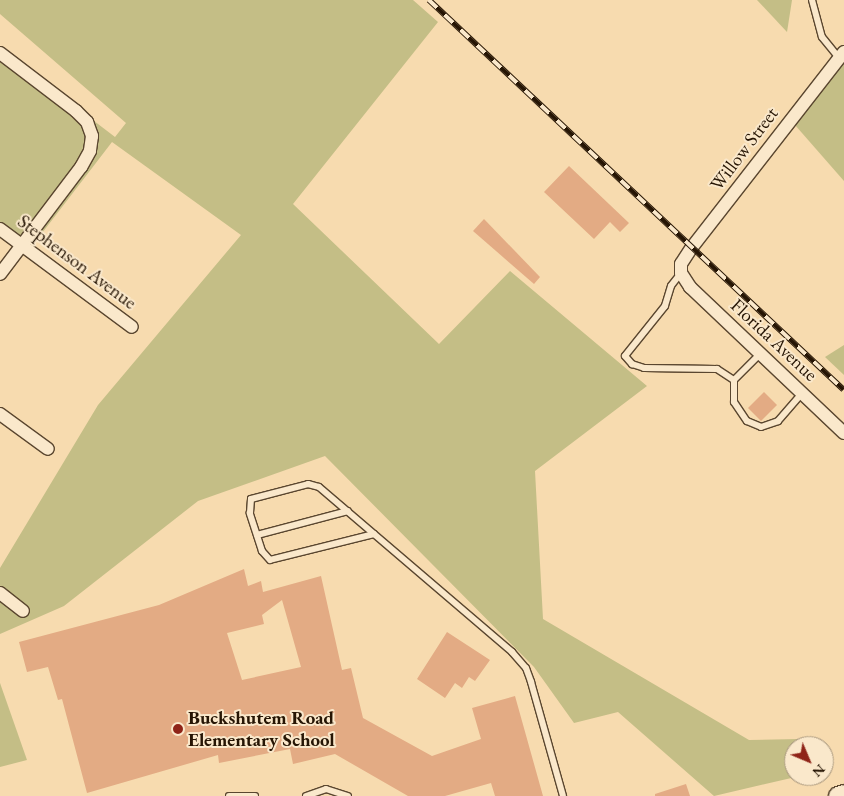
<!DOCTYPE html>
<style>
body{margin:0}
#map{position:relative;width:844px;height:796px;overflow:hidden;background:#f7dbaf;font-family:"EB Garamond",serif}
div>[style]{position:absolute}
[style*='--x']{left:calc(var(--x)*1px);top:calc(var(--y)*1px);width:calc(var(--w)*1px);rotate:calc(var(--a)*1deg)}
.green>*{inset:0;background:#c4be86}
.building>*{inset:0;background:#e3ab84}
.roads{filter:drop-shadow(1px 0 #5a462f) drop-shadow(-1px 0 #5a462f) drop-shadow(0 1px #5a462f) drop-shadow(0 -1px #5a462f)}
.lane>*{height:6px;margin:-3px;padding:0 3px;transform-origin:3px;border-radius:3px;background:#fae8cb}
.street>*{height:12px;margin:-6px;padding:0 6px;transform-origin:6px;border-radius:6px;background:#fae8cb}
.secondary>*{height:18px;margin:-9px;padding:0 9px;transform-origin:9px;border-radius:9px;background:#fae8cb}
.rail>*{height:5.5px;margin-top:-2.75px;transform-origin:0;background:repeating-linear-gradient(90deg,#fae8cb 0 11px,#261504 0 22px);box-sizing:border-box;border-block:1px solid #261504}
.dots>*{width:14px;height:14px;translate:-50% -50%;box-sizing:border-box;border:2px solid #fae8cb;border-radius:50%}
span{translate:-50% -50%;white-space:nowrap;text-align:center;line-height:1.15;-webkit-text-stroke:4px #fae8cb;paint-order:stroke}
.street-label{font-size:19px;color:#261504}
.poi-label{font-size:19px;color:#261504;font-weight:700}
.left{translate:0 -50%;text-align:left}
.north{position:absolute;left:784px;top:736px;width:50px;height:50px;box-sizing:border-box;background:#fae8cb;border:1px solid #a5947b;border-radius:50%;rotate:135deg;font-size:14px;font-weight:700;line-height:20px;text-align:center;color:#261504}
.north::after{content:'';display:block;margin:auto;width:18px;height:22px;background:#8f2418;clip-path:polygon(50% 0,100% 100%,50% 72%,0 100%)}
</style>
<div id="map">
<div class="green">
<div style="clip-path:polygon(0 0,413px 0,438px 22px,293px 204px,439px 344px,510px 271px,647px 386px,535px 471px,543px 619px,749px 740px,799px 739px,803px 746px,794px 746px,794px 776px,800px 776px,714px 796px,618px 712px,574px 723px,534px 667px,325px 456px,198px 501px,64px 606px,0 634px,0 568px,98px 405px,241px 235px,112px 142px,29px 250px,0 228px,0 49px,115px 137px,126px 123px,0 14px)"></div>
<div style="clip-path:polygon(757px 0,792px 0,787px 32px)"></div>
<div style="clip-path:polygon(844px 62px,844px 181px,795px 125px)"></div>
<div style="clip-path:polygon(844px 345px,844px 375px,825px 357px)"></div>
<div style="clip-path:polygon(0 683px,27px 760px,0 767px)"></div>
</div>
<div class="building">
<div style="clip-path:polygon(569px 166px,629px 223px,620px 232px,610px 222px,594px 239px,544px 192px)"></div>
<div style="clip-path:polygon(484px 219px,540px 277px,534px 284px,473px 231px)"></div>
<div style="clip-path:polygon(764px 392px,777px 405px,761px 421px,748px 408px)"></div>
<div style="clip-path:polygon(evenodd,244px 569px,248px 586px,261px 581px,263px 592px,321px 576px,342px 670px,351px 668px,363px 718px,432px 756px,481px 739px,472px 708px,515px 696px,543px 796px,495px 796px,491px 783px,445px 796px,408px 796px,335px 754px,293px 764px,290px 749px,219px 763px,218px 755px,87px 793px,62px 699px,58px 700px,48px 667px,27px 672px,19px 642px,159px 605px,244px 569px,282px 600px,301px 667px,242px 680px,227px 633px,264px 624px,262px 615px,282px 600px)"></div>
<div style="clip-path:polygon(447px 632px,490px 660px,475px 681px,469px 677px,462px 688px,455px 683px,445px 698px,417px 679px)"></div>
<div style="clip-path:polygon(686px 784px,690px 796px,655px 796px,655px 794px)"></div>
</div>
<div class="roads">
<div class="lane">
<div style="--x:812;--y:0;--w:38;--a:75"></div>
<div style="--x:822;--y:37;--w:27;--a:51"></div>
<div style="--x:681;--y:273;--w:16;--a:128"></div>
<div style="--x:671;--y:286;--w:21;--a:107"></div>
<div style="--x:665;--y:306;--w:64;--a:128.7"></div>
<div style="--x:625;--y:356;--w:11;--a:49"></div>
<div style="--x:632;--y:364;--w:13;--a:18"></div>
<div style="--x:644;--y:368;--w:73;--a:0.8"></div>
<div style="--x:717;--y:369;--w:20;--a:33"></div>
<div style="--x:734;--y:380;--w:38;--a:-45"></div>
<div style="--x:734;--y:380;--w:22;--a:90"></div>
<div style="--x:734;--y:402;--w:23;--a:56"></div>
<div style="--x:747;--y:421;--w:15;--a:23"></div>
<div style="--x:761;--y:427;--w:18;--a:-19"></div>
<div style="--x:778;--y:421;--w:37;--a:-49"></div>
<div style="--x:374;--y:534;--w:107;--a:166"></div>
<div style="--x:270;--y:560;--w:12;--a:-132"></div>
<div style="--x:262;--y:551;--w:40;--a:-108"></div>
<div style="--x:250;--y:513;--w:14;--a:-86"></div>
<div style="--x:251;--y:499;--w:59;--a:-14.7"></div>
<div style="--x:308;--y:484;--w:11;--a:15"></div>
<div style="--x:319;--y:487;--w:254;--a:40.5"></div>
<div style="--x:512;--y:652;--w:21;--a:49"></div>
<div style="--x:526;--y:668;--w:15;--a:70"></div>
<div style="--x:531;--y:682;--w:118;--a:74.3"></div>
<div style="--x:257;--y:535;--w:94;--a:-14.8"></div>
<div style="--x:229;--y:796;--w:26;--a:0"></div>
<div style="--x:306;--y:796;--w:21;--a:-19"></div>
<div style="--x:326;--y:789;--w:23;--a:18"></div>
</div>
<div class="street">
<div style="--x:844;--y:52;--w:247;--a:127.9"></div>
<div style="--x:692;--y:247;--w:20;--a:123"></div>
<div style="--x:681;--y:264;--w:9;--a:90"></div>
<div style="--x:681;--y:273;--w:17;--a:57"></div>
<div style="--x:690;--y:287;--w:212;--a:43.5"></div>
<div style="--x:0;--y:53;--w:96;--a:37.3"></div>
<div style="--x:76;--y:111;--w:16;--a:45"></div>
<div style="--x:87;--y:122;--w:15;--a:70"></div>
<div style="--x:92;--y:136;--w:15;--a:98"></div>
<div style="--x:90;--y:151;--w:18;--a:119"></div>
<div style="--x:81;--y:167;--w:134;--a:127.1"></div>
<div style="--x:0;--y:229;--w:164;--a:36.6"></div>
<div style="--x:0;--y:414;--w:59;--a:36.1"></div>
<div style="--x:0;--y:593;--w:29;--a:38"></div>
</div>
<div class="secondary">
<div style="--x:838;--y:796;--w:6;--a:-18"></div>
</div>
</div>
<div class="rail">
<div style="--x:429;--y:0;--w:569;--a:43.22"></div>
</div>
<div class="dots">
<div style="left:178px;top:729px;background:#8f2418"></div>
</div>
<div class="street-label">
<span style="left:744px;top:149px;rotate:-53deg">Willow Street</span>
<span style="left:77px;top:262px;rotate:37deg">Stephenson Avenue</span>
<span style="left:774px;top:340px;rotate:43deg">Florida Avenue</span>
</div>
<div class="poi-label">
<span class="left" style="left:188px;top:729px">Buckshutem Road<br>Elementary School</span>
</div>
<div class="north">N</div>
</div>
